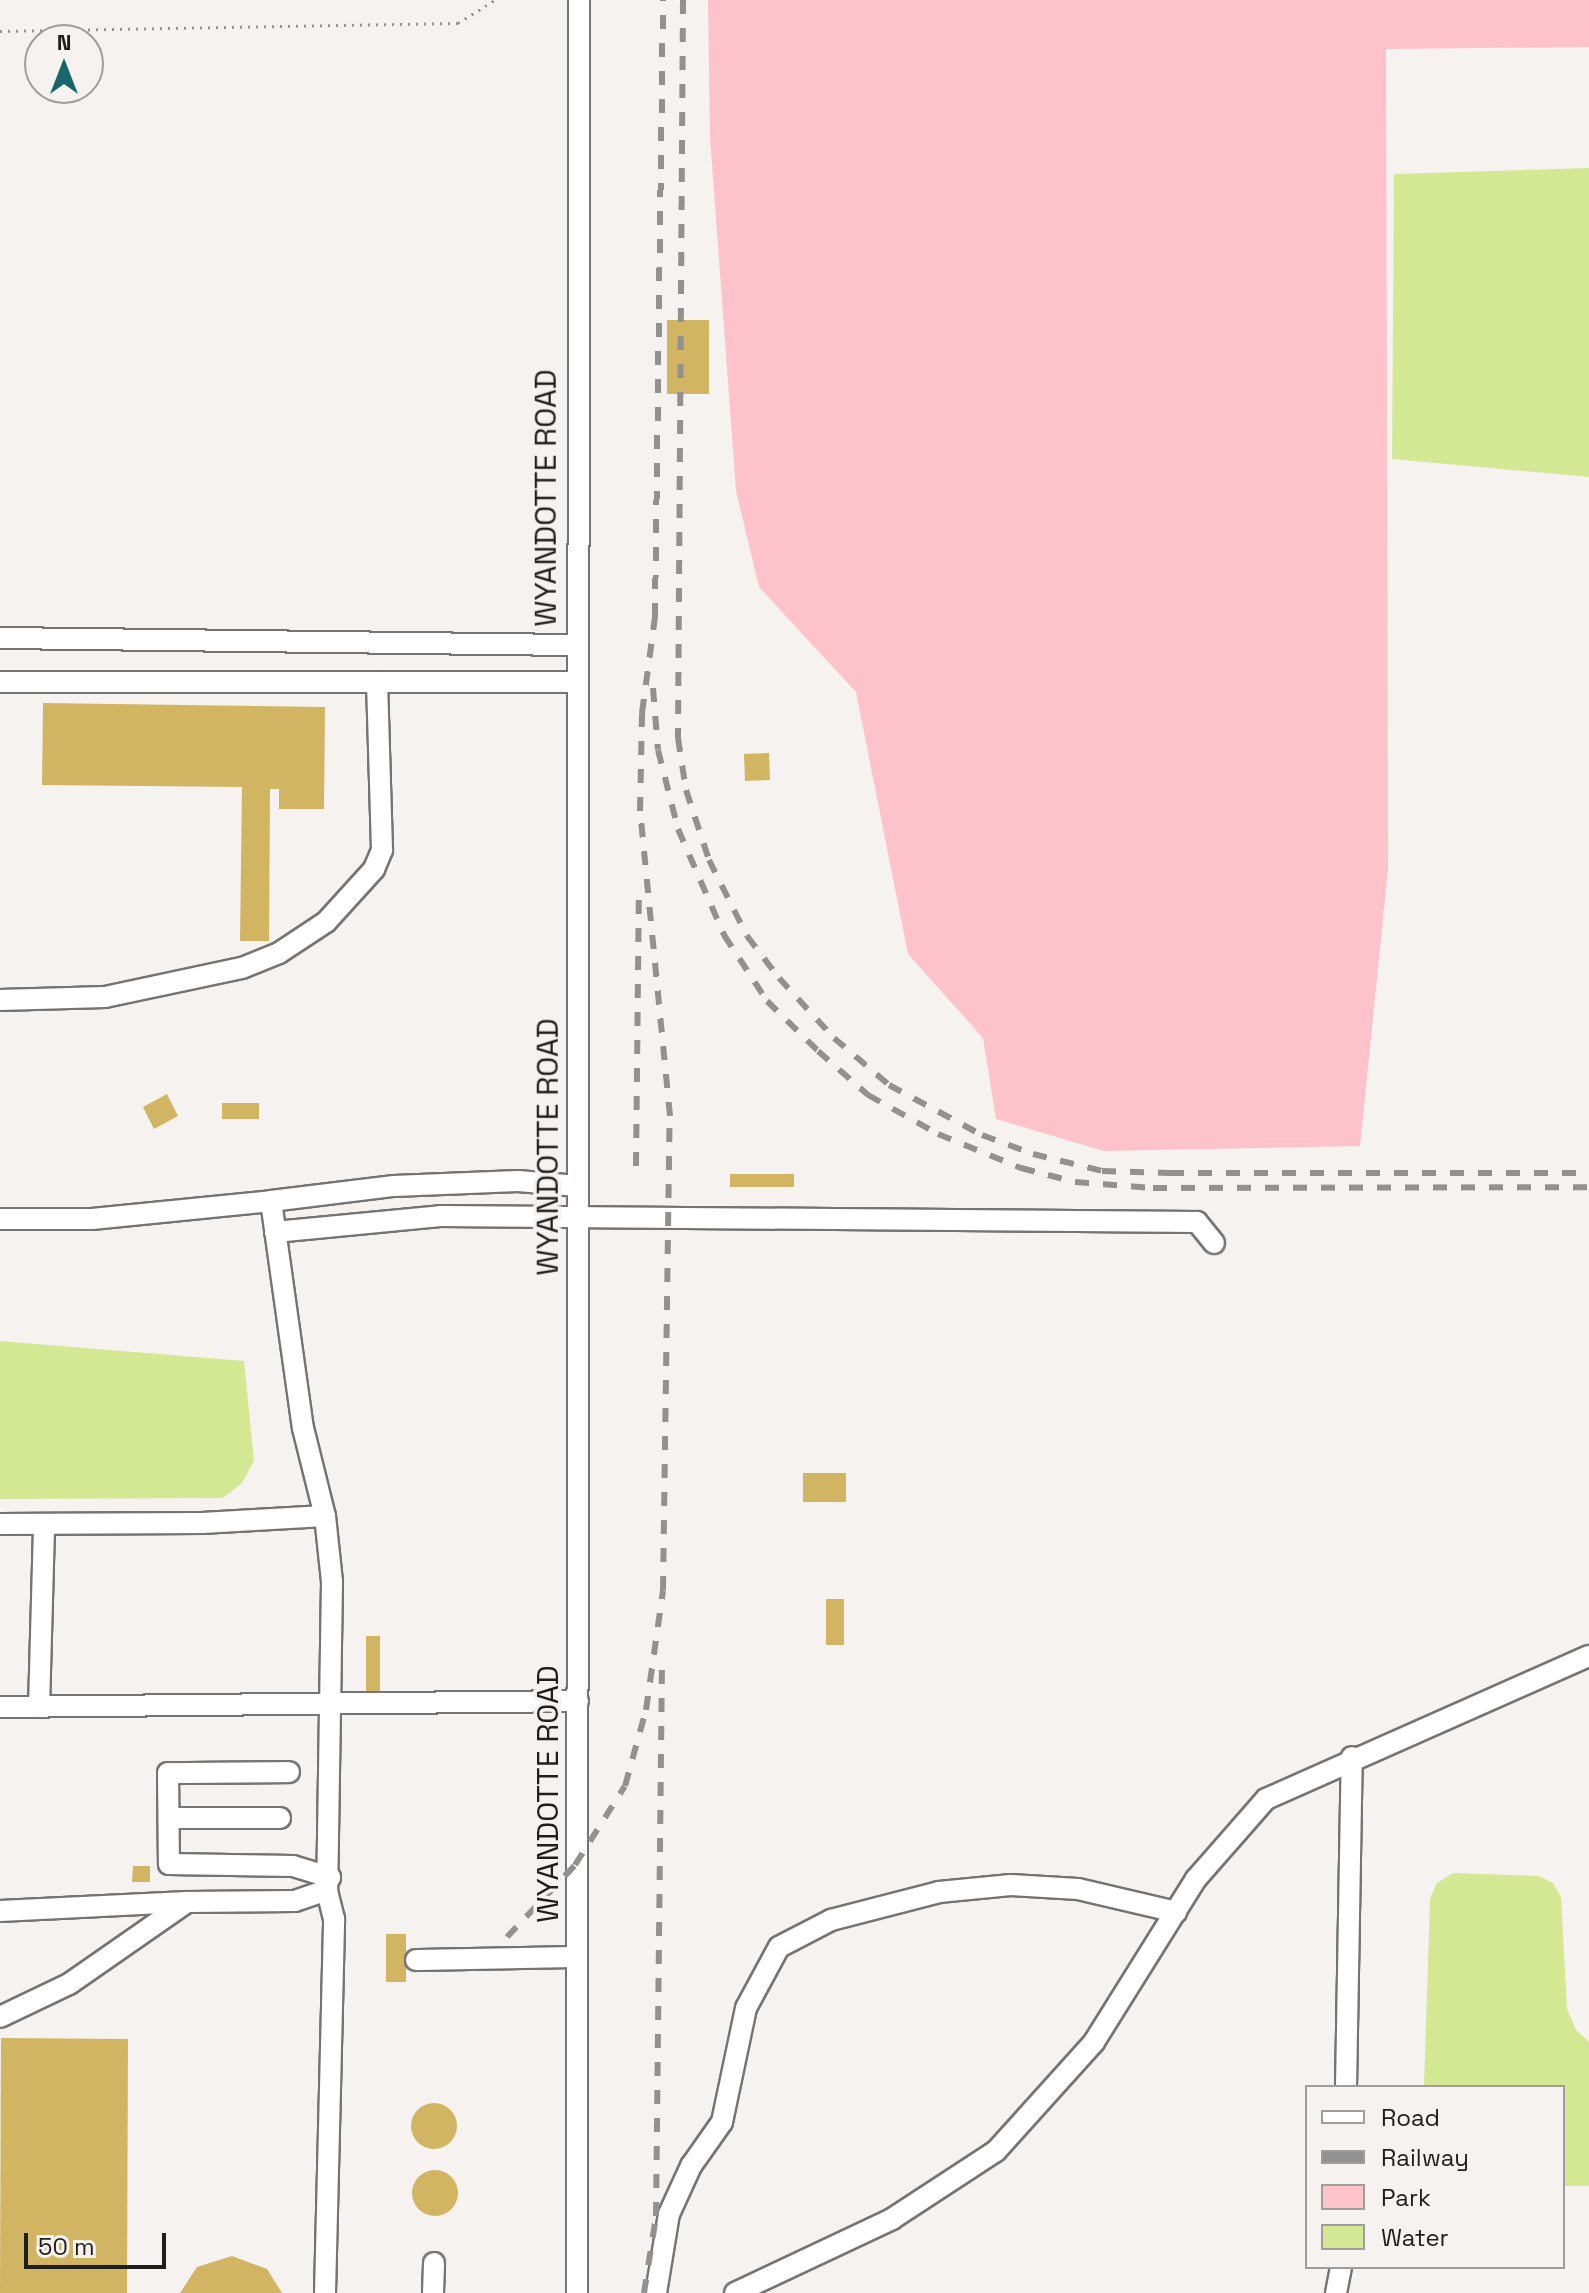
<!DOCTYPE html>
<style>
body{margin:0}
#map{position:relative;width:1589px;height:2293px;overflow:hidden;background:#f5f2f0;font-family:"Space Grotesk",sans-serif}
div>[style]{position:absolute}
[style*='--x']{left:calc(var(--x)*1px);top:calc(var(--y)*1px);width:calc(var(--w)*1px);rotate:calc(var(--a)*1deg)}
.green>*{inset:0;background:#fec2ca}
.water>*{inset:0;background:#d4e793}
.building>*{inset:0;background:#d1b562}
.round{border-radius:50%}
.path>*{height:3px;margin-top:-1.5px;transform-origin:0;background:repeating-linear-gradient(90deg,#969392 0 2px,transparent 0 8px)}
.roads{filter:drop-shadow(2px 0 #767472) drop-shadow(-2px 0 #767472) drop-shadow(0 2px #767472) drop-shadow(0 -2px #767472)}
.minor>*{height:20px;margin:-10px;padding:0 10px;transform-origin:10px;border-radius:10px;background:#fff}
.rail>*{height:6px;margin-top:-3px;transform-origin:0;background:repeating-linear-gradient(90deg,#93918f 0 14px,transparent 0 28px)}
span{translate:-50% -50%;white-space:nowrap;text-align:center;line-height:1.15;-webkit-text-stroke:7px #f5f2f0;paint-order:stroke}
.street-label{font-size:30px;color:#1f1e1d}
.legend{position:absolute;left:1305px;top:2085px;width:260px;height:184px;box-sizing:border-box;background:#f5f2f0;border:2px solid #9f9d9c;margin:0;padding:10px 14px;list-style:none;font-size:24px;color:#1f1e1d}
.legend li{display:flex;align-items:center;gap:16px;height:40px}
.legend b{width:40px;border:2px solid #9f9d9c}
.north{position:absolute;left:24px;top:24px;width:80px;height:80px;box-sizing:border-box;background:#f5f2f0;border:2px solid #9f9d9c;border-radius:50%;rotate:0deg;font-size:22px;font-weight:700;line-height:32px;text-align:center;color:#1f1e1d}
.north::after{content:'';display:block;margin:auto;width:28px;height:36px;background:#17666b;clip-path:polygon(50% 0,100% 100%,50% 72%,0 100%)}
.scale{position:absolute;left:24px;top:2233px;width:142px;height:36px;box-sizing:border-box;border:4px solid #1f1e1d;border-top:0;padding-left:10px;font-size:24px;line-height:28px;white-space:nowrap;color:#1f1e1d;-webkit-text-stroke:6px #f5f2f0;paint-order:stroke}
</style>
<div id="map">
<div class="green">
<div style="clip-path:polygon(708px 0,1589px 0,1589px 47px,1386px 49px,1388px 869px,1360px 1146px,1104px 1151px,996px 1119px,983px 1038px,908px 954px,856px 692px,759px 587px,736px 491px,710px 137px)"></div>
</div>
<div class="water">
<div style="clip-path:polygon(1589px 168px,1589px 477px,1392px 459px,1394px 174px)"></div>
<div style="clip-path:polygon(0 1341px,244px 1361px,254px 1461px,242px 1483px,223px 1498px,0 1499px)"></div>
<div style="clip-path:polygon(1453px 1873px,1539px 1876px,1553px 1883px,1561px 1897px,1567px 2009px,1576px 2030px,1589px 2042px,1589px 2186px,1563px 2186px,1563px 2087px,1424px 2087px,1430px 1899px,1437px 1883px)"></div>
</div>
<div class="building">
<div style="clip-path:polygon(667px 320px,709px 320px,709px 394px,667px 394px)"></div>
<div style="clip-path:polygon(43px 703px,325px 707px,324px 809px,279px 809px,279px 789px,270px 789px,269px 941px,240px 941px,242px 787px,42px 785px)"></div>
<div style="clip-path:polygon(769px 753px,770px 780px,745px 781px,744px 754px)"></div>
<div style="clip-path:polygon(167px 1094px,178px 1116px,154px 1129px,143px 1107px)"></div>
<div style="clip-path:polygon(222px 1103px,259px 1103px,259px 1119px,222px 1119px)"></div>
<div style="clip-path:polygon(730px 1174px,794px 1174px,794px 1187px,730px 1187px)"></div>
<div style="clip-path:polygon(803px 1473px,846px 1473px,846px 1502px,803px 1502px)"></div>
<div style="clip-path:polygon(826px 1599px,844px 1599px,844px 1645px,826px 1645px)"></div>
<div style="clip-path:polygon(366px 1636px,380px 1636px,380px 1693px,366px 1693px)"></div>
<div style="clip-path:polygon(133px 1866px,150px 1866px,150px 1882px,132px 1882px)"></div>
<div style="clip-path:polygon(386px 1934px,406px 1934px,406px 1982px,386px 1982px)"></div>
<div style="clip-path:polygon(1px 2038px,128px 2039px,127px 2293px,0 2293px)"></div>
<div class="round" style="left:411px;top:2103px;width:46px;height:46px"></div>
<div class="round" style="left:412px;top:2170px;width:46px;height:46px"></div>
<div style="clip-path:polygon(232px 2256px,267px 2269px,282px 2293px,180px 2293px,197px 2267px)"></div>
</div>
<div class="path">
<div style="--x:0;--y:31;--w:458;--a:-1"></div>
<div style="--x:458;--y:23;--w:44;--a:-31.9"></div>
</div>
<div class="roads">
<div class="minor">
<div style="--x:0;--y:638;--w:575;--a:0.7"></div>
<div style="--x:0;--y:682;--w:575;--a:0"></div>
<div style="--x:0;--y:1000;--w:105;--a:-1.6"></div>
<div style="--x:105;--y:997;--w:140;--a:-12"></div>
<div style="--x:242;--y:968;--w:40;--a:-22"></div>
<div style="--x:279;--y:953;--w:56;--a:-33.4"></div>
<div style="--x:326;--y:922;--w:72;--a:-47.8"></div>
<div style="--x:374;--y:869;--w:21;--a:-67"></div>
<div style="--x:382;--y:850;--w:168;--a:-91.7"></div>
<div style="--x:271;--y:1201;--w:124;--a:-7"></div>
<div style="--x:394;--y:1186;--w:124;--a:-2.3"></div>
<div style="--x:518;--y:1181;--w:60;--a:4.8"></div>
<div style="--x:0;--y:1219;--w:92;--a:0"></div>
<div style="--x:92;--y:1219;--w:180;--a:-5.7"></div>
<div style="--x:271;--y:1201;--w:229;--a:82"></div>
<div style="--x:303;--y:1428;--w:91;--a:76"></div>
<div style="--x:325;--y:1516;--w:66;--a:83.9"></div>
<div style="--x:332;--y:1582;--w:308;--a:90.9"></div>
<div style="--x:327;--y:1890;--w:34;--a:161"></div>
<div style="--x:295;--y:1901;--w:108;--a:179.5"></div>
<div style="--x:187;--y:1902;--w:144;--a:145.2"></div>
<div style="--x:69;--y:1984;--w:76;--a:154.4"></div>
<div style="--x:275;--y:1232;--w:166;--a:-5.5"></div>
<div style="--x:440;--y:1216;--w:757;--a:0.45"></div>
<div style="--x:1197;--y:1222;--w:27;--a:51"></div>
<div style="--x:0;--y:1524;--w:202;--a:-0.3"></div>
<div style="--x:202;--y:1523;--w:123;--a:-3.3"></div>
<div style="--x:0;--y:1707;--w:578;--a:-0.59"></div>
<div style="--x:39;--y:1707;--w:183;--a:-88.4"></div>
<div style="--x:289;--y:1772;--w:121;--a:179.5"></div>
<div style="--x:168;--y:1773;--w:91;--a:89.4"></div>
<div style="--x:169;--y:1864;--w:124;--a:0.9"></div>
<div style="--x:293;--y:1866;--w:39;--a:17"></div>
<div style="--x:169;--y:1818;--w:111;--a:0"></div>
<div style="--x:0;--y:1911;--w:187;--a:-2.8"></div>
<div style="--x:416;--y:1960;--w:161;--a:-1.1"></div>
<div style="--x:1346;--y:2087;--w:330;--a:-89"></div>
<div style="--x:325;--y:2293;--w:374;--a:-88.6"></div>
<div style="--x:334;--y:1919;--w:30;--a:-104"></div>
<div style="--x:433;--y:2293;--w:30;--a:-88"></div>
<div style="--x:577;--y:2293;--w:2293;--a:-89.95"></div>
<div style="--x:656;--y:2293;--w:80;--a:-80.7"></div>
<div style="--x:669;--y:2214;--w:53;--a:-65.4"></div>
<div style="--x:691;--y:2166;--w:54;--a:-54.8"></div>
<div style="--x:722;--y:2122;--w:116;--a:-78.1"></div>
<div style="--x:746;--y:2008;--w:69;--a:-61.6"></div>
<div style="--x:779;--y:1947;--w:59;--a:-27.4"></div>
<div style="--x:831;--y:1920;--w:112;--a:-14.5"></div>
<div style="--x:939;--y:1892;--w:72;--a:-5.6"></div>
<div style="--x:1011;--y:1885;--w:67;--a:3.4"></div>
<div style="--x:1078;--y:1889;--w:101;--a:13.2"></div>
<div style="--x:735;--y:2293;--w:174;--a:-25.2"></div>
<div style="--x:892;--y:2219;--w:124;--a:-33.2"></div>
<div style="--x:996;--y:2151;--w:147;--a:-48"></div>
<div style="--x:1094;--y:2042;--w:192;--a:-58"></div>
<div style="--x:1196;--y:1879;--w:106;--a:-48.8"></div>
<div style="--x:1266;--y:1799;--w:353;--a:-23.9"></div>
<div style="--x:1336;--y:2293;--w:26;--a:-79"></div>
</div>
</div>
<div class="rail">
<div style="--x:683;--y:0;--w:738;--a:90.39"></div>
<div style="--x:678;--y:738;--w:53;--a:81.3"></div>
<div style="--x:686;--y:790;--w:74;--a:71.8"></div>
<div style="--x:709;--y:860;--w:85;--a:63.4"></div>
<div style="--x:747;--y:936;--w:53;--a:52.7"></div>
<div style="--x:779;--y:978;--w:81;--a:47.5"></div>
<div style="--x:834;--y:1038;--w:72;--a:40.5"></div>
<div style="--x:889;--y:1085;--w:106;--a:28.3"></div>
<div style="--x:982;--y:1135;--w:54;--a:20.4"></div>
<div style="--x:1033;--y:1154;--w:71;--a:13.8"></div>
<div style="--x:1102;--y:1171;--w:68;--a:1.7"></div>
<div style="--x:1170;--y:1173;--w:419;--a:0"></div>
<div style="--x:653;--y:688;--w:62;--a:85.4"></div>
<div style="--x:658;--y:750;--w:81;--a:75.8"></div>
<div style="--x:678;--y:829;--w:116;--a:66.5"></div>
<div style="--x:724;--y:935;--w:79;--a:56.9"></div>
<div style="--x:767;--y:1001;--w:71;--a:44.4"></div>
<div style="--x:818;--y:1051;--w:67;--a:41.3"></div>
<div style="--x:868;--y:1095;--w:80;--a:29.1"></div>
<div style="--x:938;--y:1134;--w:90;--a:22.3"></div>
<div style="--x:1021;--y:1168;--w:56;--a:14.5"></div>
<div style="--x:1075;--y:1182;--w:78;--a:4.4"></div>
<div style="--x:1153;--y:1188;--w:436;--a:-0.1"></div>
<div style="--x:636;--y:1166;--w:271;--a:-89.4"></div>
<div style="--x:507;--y:1937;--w:99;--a:-46.6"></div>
<div style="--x:575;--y:1865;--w:93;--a:-57.7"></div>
<div style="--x:625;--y:1786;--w:79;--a:-74.6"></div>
<div style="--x:646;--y:1710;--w:121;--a:-81.9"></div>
<div style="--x:663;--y:1590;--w:474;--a:-89.2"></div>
<div style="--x:670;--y:1116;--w:306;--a:-95.6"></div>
<div style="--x:640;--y:811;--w:98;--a:-88.8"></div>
<div style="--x:642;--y:713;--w:97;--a:-82.3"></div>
<div style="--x:655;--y:617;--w:617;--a:-89.26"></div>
<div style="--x:644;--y:2293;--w:78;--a:-81.1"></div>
<div style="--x:656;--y:2216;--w:554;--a:-89.38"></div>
</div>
<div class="street-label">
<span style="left:546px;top:498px;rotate:-90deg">WYANDOTTE ROAD</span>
<span style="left:548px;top:1147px;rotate:-90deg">WYANDOTTE ROAD</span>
<span style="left:548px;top:1794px;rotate:-90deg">WYANDOTTE ROAD</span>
</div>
<ul class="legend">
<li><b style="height:10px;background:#fff"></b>Road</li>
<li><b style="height:10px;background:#93918f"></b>Railway</li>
<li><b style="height:22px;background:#fec2ca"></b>Park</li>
<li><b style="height:22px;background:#d4e793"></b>Water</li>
</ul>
<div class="north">N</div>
<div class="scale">50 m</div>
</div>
